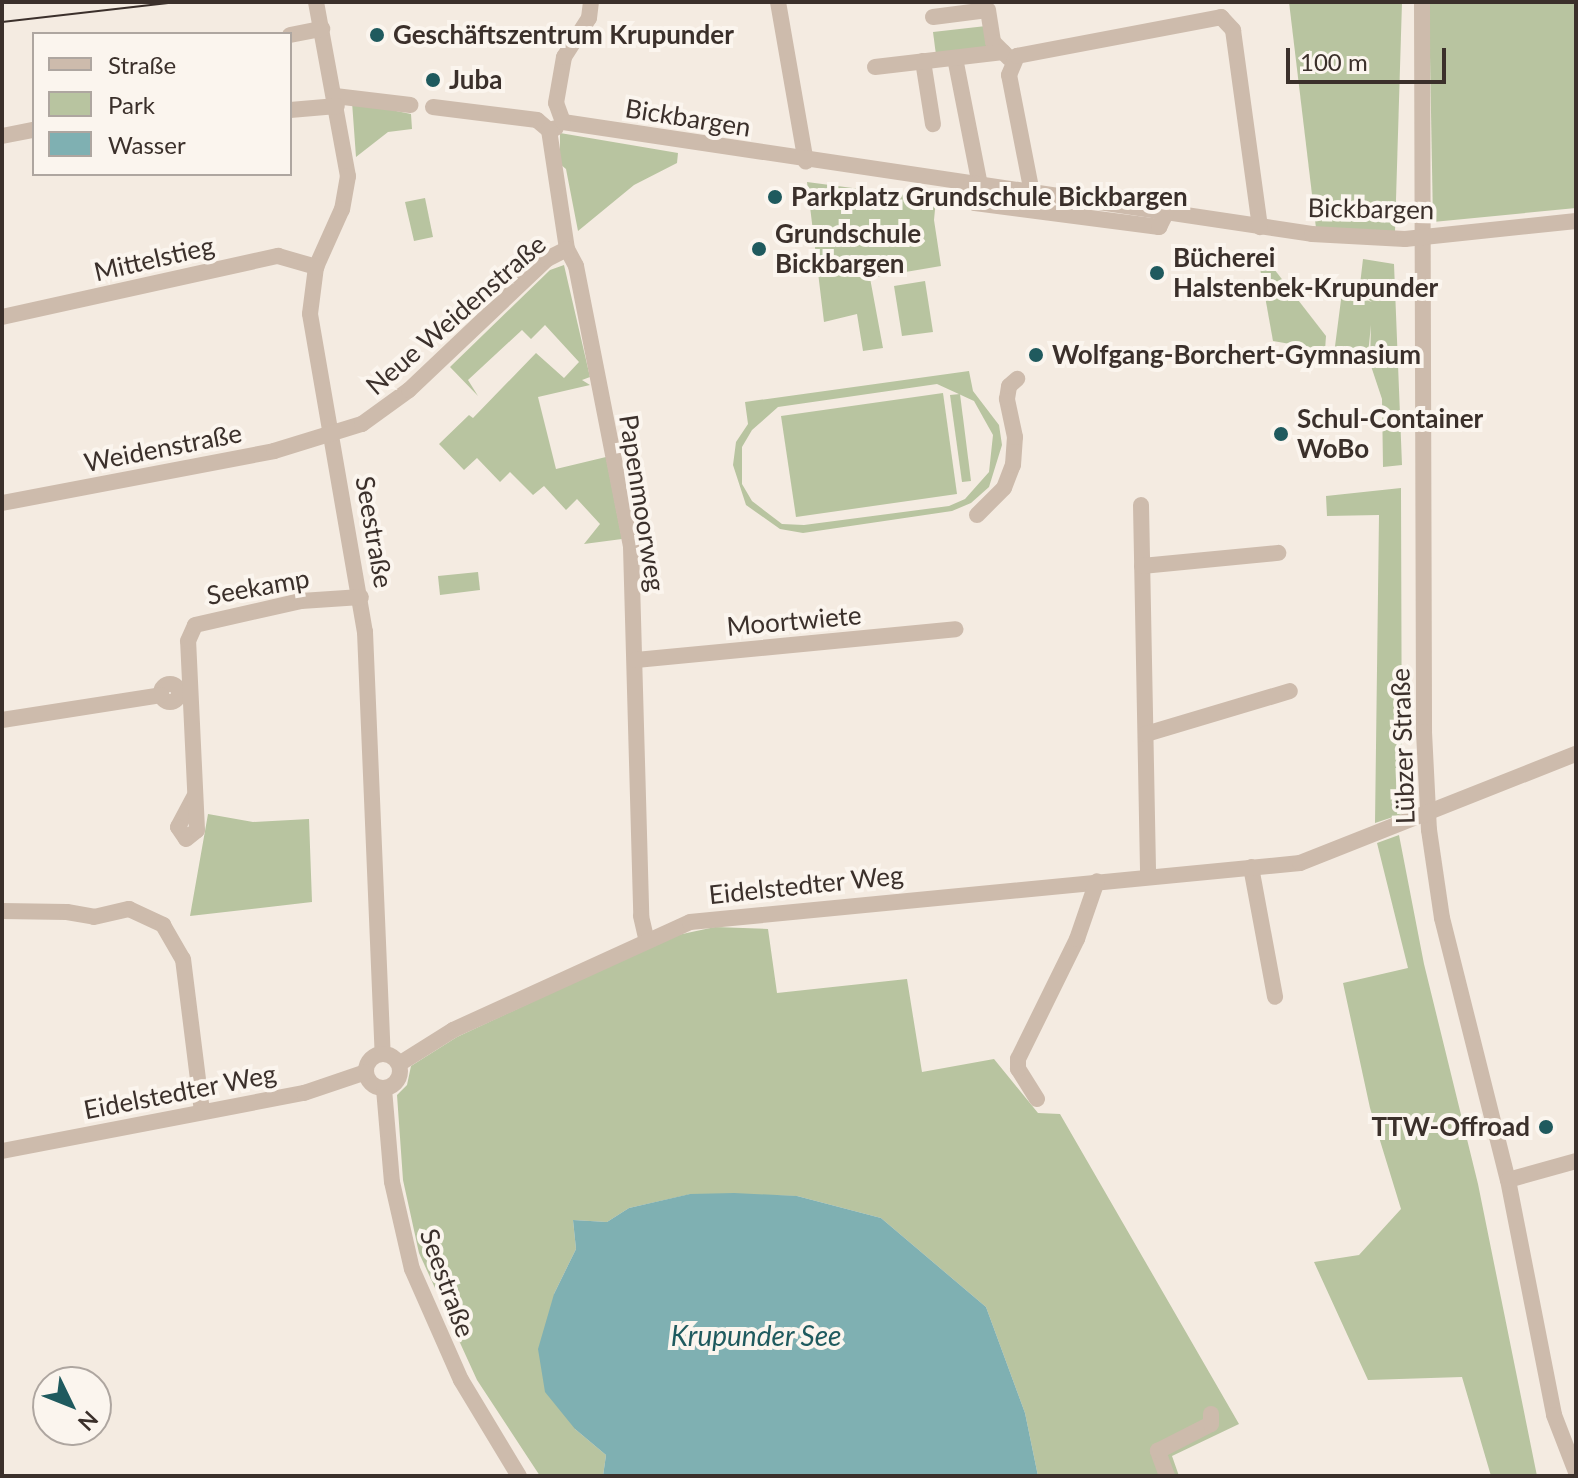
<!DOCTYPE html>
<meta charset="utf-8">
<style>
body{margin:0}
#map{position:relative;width:1578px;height:1478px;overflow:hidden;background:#f4ebe1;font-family:Lato,sans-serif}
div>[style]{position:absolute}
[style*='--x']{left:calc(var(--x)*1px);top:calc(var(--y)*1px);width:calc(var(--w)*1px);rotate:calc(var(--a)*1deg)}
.green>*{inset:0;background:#b8c4a0}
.water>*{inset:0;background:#7fb0b2}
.minor>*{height:16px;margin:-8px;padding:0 8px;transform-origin:8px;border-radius:8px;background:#cdbbac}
.minor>.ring{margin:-8px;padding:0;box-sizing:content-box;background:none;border:16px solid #cdbbac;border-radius:50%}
.tram>*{height:2px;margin:-1px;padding:0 1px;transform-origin:1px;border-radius:1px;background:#3b302b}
.dots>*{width:22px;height:22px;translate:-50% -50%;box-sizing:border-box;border:4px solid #fbf5ee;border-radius:50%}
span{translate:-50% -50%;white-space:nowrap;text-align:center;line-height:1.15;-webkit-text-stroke:8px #fbf5ee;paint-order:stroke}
.poi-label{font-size:26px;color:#3b302b;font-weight:700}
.left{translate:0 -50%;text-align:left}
.right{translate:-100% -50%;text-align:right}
.street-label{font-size:26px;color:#3b302b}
.water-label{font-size:28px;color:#1f5a5e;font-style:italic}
.frame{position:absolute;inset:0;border:4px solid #3b302b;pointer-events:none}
.legend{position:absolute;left:32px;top:32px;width:260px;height:144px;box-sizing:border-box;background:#fbf5ee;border:2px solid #aea6a0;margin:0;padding:10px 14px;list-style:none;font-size:24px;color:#3b302b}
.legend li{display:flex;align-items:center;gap:16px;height:40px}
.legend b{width:40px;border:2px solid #aea6a0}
.north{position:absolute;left:32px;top:1366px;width:80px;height:80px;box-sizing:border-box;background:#fbf5ee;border:2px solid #aea6a0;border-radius:50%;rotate:133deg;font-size:22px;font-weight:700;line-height:32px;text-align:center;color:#3b302b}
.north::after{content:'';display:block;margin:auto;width:28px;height:36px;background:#1f5a5e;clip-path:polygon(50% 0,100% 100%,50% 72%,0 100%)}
.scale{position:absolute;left:1286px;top:48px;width:160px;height:36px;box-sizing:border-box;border:4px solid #3b302b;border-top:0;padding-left:10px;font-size:24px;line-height:28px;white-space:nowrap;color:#3b302b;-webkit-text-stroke:6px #fbf5ee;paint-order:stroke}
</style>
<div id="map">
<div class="green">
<div style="clip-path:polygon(1289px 2px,1402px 2px,1395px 232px,1316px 228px)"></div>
<div style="clip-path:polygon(1429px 2px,1576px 2px,1576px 208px,1433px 222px)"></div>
<div style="clip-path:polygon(986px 26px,989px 49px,936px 55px,933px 32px)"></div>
<div style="clip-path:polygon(352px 102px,411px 114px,412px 129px,388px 132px,356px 157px)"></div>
<div style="clip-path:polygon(560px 133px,678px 153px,677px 163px,634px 185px,578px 231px,566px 169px,560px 164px)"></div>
<div style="clip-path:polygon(807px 182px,936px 199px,934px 220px,941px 266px,870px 278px,883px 348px,863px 351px,857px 314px,824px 322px)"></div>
<div style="clip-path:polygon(425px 198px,433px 237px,414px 241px,405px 202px)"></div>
<div style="clip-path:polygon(1264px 256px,1326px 336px,1325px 350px,1273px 341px,1258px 257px)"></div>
<div style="clip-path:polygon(1363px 259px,1394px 264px,1402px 465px,1383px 467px,1382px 399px,1370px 363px,1371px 325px,1368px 354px,1334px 354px,1342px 292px,1372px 302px,1359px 293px)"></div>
<div style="clip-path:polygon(564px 265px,590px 377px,582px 380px,590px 385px,538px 397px,556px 469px,606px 457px,622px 539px,584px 544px,600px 524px,577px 499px,566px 510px,544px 486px,533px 495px,510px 472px,500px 482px,477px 458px,464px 470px,439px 444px,469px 415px,473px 418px,536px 353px,564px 378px,579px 362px,545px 325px,531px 339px,522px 330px,468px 380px,478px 396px,450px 367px,550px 270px)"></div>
<div style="clip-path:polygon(925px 281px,933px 332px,902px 336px,894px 286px)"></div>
<div style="clip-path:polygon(evenodd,969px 371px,973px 391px,999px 425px,1002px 445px,989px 487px,971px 503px,952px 511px,803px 533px,780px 529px,746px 505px,733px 465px,736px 442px,748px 424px,745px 402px,969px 371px,937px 384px,974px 401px,993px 435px,989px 472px,965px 499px,949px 506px,804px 525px,782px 524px,752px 501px,742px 484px,742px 447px,752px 430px,778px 407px,937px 384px)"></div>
<div style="clip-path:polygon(943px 393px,957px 494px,796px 517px,781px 416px)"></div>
<div style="clip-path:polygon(960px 394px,971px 481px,962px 482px,950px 395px)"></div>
<div style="clip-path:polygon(1401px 488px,1402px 814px,1375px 823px,1379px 515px,1327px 516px,1326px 496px)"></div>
<div style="clip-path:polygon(478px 572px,480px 590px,440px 595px,438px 576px)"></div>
<div style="clip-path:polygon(208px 814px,253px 822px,309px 819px,312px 902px,190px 916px)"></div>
<div style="clip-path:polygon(1399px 835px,1424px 964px,1478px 1184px,1537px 1476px,1491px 1476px,1462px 1377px,1368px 1380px,1314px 1262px,1359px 1255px,1401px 1209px,1370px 1108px,1343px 983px,1408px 968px,1377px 843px)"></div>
<div style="clip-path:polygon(715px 927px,768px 929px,777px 993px,907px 979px,922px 1072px,994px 1059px,1038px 1113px,1060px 1114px,1239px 1424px,1172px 1456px,1179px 1476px,1038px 1476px,1025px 1413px,986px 1307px,881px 1218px,797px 1196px,691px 1194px,629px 1208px,607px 1222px,573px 1220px,576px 1249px,554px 1294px,575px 1429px,606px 1455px,603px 1476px,540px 1476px,477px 1380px,419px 1253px,403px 1180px,397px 1095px,407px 1085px,411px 1066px,457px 1037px,673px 936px)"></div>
</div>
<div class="water">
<div style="clip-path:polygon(734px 1193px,797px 1196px,881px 1218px,986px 1307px,1025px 1413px,1038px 1476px,603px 1476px,606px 1455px,575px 1429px,545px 1392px,538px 1349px,554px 1294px,576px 1249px,573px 1220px,607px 1222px,629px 1208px,690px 1194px)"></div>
</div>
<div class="minor">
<div style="--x:316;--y:2;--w:177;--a:79.6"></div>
<div style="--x:348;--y:176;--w:34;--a:100"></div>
<div style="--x:342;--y:209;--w:64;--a:114.1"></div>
<div style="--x:316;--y:267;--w:47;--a:97.3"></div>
<div style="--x:310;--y:314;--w:323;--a:80.2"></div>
<div style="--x:365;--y:632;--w:422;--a:87.6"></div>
<div style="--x:778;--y:2;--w:162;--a:80.1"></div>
<div style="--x:1422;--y:2;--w:730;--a:89.84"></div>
<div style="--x:1424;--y:732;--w:98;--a:87.1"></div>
<div style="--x:1429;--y:830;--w:89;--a:81.6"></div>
<div style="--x:1442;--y:918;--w:270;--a:75.9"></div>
<div style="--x:1508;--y:1180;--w:239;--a:78.9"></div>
<div style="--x:1554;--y:1415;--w:61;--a:68.9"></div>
<div style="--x:933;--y:17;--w:55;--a:-7.3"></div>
<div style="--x:988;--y:10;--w:32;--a:81"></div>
<div style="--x:993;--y:42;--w:23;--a:45"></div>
<div style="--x:290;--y:35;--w:33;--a:-11"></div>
<div style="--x:955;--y:58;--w:129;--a:78.9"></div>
<div style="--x:923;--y:61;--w:64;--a:81"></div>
<div style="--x:875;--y:67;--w:129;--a:-6.7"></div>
<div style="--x:335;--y:96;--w:76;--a:6.8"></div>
<div style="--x:433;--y:107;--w:105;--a:7.1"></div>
<div style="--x:537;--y:120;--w:16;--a:40"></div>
<div style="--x:549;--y:130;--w:7;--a:-16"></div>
<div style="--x:290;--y:110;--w:47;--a:-4.9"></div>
<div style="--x:563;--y:122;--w:757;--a:8.5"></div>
<div style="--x:1312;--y:234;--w:93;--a:3.1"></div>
<div style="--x:1405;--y:239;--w:172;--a:-6"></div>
<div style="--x:563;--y:122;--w:20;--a:-110"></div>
<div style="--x:556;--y:103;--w:47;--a:-80.1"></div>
<div style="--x:564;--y:57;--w:46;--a:-57.3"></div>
<div style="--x:589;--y:18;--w:16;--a:-83"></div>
<div style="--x:549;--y:130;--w:120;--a:81.4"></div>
<div style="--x:567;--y:249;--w:19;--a:62"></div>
<div style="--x:576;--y:266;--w:286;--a:78.9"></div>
<div style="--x:631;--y:547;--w:369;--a:88.4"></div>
<div style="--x:641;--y:916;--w:23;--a:77"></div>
<div style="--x:2;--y:136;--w:33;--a:-11"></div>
<div style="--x:971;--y:184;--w:13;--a:103"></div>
<div style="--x:968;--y:197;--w:9;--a:41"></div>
<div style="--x:975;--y:203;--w:186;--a:7.4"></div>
<div style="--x:1159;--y:227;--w:16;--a:-63"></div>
<div style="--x:1032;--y:193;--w:120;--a:-101"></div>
<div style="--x:1009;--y:75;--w:21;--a:-67"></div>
<div style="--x:1017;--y:56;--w:208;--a:-10.8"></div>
<div style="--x:1221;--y:17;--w:18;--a:47"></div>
<div style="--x:1233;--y:30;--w:199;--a:82.2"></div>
<div style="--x:2;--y:317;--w:283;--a:-12.5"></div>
<div style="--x:278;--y:256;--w:40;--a:16"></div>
<div style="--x:2;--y:503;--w:277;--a:-10.8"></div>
<div style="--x:274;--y:451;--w:92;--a:-17.1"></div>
<div style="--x:362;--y:424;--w:58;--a:-35.9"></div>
<div style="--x:409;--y:390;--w:190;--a:-43.5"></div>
<div style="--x:547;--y:259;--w:22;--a:-27"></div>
<div style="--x:1141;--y:505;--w:372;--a:88.9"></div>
<div style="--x:977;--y:515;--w:38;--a:-45"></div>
<div style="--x:1004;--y:488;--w:25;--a:-69"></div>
<div style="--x:1013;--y:465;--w:28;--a:-86"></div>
<div style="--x:1015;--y:437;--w:39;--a:-102"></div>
<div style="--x:1007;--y:399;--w:13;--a:-81"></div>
<div style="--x:1009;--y:386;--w:11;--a:-41"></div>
<div style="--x:1142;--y:566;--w:137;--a:-5.5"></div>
<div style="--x:636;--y:660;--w:321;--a:-5.5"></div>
<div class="ring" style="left:161px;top:684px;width:2px;height:2px"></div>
<div style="--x:2;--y:720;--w:161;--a:-8.9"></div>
<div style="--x:1146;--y:734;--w:150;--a:-16.6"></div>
<div style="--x:194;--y:797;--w:34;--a:118"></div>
<div style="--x:178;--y:827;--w:14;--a:56"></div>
<div style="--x:186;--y:839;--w:14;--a:-39"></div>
<div style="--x:197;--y:830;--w:189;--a:-92.7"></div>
<div style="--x:188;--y:641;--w:17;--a:-66"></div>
<div style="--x:195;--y:625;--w:109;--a:-12.8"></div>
<div style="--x:301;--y:601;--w:60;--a:-3.8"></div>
<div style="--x:1251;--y:867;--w:132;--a:79.5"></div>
<div style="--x:2;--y:911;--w:65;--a:0.9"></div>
<div style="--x:67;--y:912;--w:27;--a:10"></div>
<div style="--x:94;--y:917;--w:36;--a:-13"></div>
<div style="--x:129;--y:909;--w:38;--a:25"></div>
<div style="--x:163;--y:925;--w:39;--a:60"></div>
<div style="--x:183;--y:959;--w:153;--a:82.9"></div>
<div class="ring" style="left:366px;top:1054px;width:18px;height:18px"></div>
<div style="--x:399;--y:1064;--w:64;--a:-32.2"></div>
<div style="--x:453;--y:1030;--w:260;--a:-24.5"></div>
<div style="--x:690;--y:922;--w:613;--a:-5.52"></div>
<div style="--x:1300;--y:863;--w:297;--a:-21.6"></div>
<div style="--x:384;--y:1089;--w:93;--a:85.1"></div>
<div style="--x:392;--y:1182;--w:89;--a:77.1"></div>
<div style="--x:412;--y:1269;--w:121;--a:66.2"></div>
<div style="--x:461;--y:1380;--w:112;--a:58.9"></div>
<div style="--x:1037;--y:1099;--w:36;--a:-122"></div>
<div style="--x:1018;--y:1069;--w:10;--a:-90"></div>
<div style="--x:1018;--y:1059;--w:134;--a:-63.8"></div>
<div style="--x:1077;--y:939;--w:61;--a:-71"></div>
<div style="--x:2;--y:1151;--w:308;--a:-10.9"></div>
<div style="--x:304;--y:1093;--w:65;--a:-18.7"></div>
<div style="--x:1508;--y:1180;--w:71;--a:-15.6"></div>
<div style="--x:1167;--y:1476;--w:27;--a:-110"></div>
<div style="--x:1158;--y:1451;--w:59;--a:-27"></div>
<div style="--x:1211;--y:1424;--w:10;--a:-90"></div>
</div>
<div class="tram">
<div style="--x:2;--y:22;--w:176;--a:-6.5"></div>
</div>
<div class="dots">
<div style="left:377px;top:35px;background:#1f5a5e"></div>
<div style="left:433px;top:80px;background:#1f5a5e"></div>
<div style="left:775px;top:197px;background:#1f5a5e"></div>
<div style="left:759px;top:249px;background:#1f5a5e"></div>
<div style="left:1157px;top:273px;background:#1f5a5e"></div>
<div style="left:1036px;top:355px;background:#1f5a5e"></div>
<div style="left:1281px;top:434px;background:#1f5a5e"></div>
<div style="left:1546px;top:1127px;background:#1f5a5e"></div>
</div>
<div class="poi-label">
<span class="left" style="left:393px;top:35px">Geschäftszentrum Krupunder</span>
<span class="left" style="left:449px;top:80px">Juba</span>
<span class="left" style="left:791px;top:197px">Parkplatz Grundschule Bickbargen</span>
<span class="left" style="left:775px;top:249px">Grundschule<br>Bickbargen</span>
<span class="left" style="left:1173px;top:273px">Bücherei<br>Halstenbek-Krupunder</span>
<span class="left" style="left:1052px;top:355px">Wolfgang-Borchert-Gymnasium</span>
<span class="left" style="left:1297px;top:434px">Schul-Container<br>WoBo</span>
<span class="right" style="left:1530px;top:1127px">TTW-Offroad</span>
</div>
<div class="street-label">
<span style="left:688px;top:118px;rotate:9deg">Bickbargen</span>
<span style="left:1371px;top:209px;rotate:1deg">Bickbargen</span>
<span style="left:154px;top:259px;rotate:-13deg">Mittelstieg</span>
<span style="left:456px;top:315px;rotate:-41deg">Neue Weidenstraße</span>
<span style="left:163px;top:448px;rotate:-11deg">Weidenstraße</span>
<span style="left:642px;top:503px;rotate:81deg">Papenmoorweg</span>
<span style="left:374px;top:532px;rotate:80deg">Seestraße</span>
<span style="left:258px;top:587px;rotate:-10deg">Seekamp</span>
<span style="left:794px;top:621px;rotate:-5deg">Moortwiete</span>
<span style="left:1403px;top:746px;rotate:-92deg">Lübzer Straße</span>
<span style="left:806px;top:885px;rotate:-6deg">Eidelstedter Weg</span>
<span style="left:180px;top:1092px;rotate:-11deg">Eidelstedter Weg</span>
<span style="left:447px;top:1283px;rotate:70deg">Seestraße</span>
</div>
<div class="water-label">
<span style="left:756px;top:1335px">Krupunder See</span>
</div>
<div class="frame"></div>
<ul class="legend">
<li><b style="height:10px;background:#cdbbac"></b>Straße</li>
<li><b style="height:22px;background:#b8c4a0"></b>Park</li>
<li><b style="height:22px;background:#7fb0b2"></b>Wasser</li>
</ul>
<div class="north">N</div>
<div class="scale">100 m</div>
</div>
